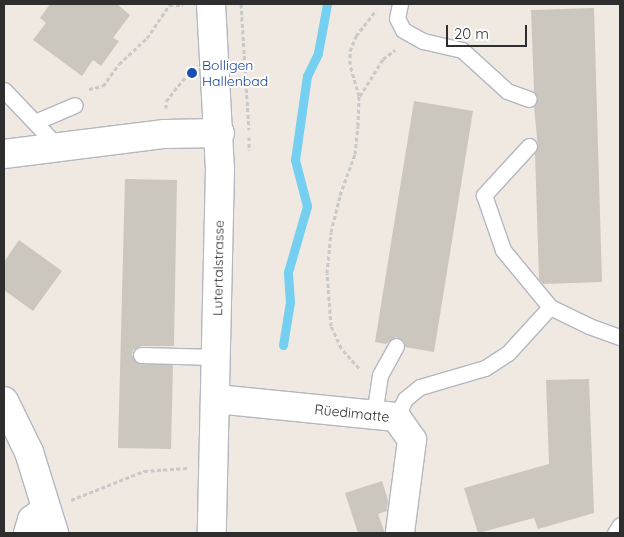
<!DOCTYPE html>
<meta charset="utf-8">
<style>
body{margin:0}
#map{position:relative;width:624px;height:537px;overflow:hidden;background:#efe9e1;font-family:Quicksand,sans-serif}
div>[style]{position:absolute}
[style*='--x']{left:calc(var(--x)*1px);top:calc(var(--y)*1px);width:calc(var(--w)*1px);rotate:calc(var(--a)*1deg)}
.stream>*{height:9px;margin:-4.5px;padding:0 4.5px;transform-origin:4.5px;border-radius:4.5px;background:#75cff0}
.building>*{inset:0;background:#cbc7bf}
.path>*{height:3px;margin-top:-1.5px;transform-origin:0;background:repeating-linear-gradient(90deg,#c9c9c9 0 4px,transparent 0 6.5px)}
.roads{filter:drop-shadow(1px 0 #b4b7c1) drop-shadow(-1px 0 #b4b7c1) drop-shadow(0 1px #b4b7c1) drop-shadow(0 -1px #b4b7c1)}
.lane>*{height:15px;margin:-7.5px;padding:0 7.5px;transform-origin:7.5px;border-radius:7.5px;background:#fff}
.street>*{height:28px;margin:-14px;padding:0 14px;transform-origin:14px;border-radius:14px;background:#fff}
.secondary>*{height:28px;margin:-14px;padding:0 14px;transform-origin:14px;border-radius:14px;background:#fff}
.dots>*{width:14px;height:14px;translate:-50% -50%;box-sizing:border-box;border:2px solid #fff;border-radius:50%}
span{translate:-50% -50%;white-space:nowrap;text-align:center;line-height:1.15;-webkit-text-stroke:4px #fff;paint-order:stroke}
.transit-label{font-size:14px;color:#164399}
.left{translate:0 -50%;text-align:left}
.street-label{font-size:14px;color:#2e2e2e}
.frame{position:absolute;inset:0;border:5px solid #2e2e2e;pointer-events:none}
.scale{position:absolute;left:446px;top:25px;width:81px;height:22px;box-sizing:border-box;border:2px solid #2e2e2e;border-top:0;padding-left:6px;font-size:15px;line-height:18px;white-space:nowrap;color:#2e2e2e;-webkit-text-stroke:4px #fff;paint-order:stroke}
</style>
<div id="map">
<div class="stream">
<div style="--x:283;--y:345;--w:44;--a:-80.8"></div>
<div style="--x:290;--y:302;--w:30;--a:-94"></div>
<div style="--x:288;--y:272;--w:69;--a:-73.9"></div>
<div style="--x:307;--y:206;--w:48;--a:-104.6"></div>
<div style="--x:295;--y:160;--w:85;--a:-81.9"></div>
<div style="--x:307;--y:76;--w:25;--a:-64"></div>
<div style="--x:318;--y:53;--w:50;--a:-79.6"></div>
</div>
<div class="building">
<div style="clip-path:polygon(50px 4px,117px 4px,130px 15px,113px 38px,119px 41px,101px 66px,93px 60px,82px 76px,33px 40px,46px 23px,40px 18px)"></div>
<div style="clip-path:polygon(594px 8px,602px 282px,543px 284px,539px 279px,535px 153px,538px 148px,534px 107px,538px 98px,534px 91px,531px 10px)"></div>
<div style="clip-path:polygon(414px 101px,473px 111px,434px 352px,405px 347px,404px 341px,396px 337px,386px 344px,375px 342px)"></div>
<div style="clip-path:polygon(125px 179px,177px 180px,174px 346px,141px 346px,133px 350px,132px 355px,140px 364px,173px 365px,171px 449px,118px 448px)"></div>
<div style="clip-path:polygon(19px 240px,62px 271px,33px 311px,4px 290px,4px 262px)"></div>
<div style="clip-path:polygon(589px 379px,594px 513px,538px 529px,534px 518px,478px 533px,464px 488px,549px 464px,546px 380px)"></div>
<div style="clip-path:polygon(382px 481px,388px 500px,387px 511px,378px 514px,385px 533px,358px 533px,345px 493px)"></div>
</div>
<div class="path">
<div style="--x:241;--y:4;--w:126;--a:86.4"></div>
<div style="--x:89;--y:89;--w:14;--a:-12"></div>
<div style="--x:103;--y:86;--w:27;--a:-54"></div>
<div style="--x:119;--y:64;--w:38;--a:-43"></div>
<div style="--x:147;--y:38;--w:40;--a:-56"></div>
<div style="--x:169;--y:5;--w:14;--a:0"></div>
<div style="--x:360;--y:96;--w:44;--a:-58.1"></div>
<div style="--x:383;--y:59;--w:15;--a:-37"></div>
<div style="--x:166;--y:108;--w:7;--a:-90"></div>
<div style="--x:166;--y:101;--w:32;--a:-51"></div>
<div style="--x:249;--y:137;--w:13;--a:90"></div>
<div style="--x:359;--y:368;--w:27;--a:-132"></div>
<div style="--x:341;--y:348;--w:24;--a:-114"></div>
<div style="--x:331;--y:326;--w:53;--a:-94.3"></div>
<div style="--x:327;--y:273;--w:41;--a:-84.4"></div>
<div style="--x:331;--y:232;--w:38;--a:-76"></div>
<div style="--x:340;--y:195;--w:44;--a:-69.9"></div>
<div style="--x:355;--y:154;--w:28;--a:-84"></div>
<div style="--x:358;--y:126;--w:30;--a:-88"></div>
<div style="--x:359;--y:96;--w:33;--a:-106"></div>
<div style="--x:350;--y:64;--w:13;--a:-90"></div>
<div style="--x:350;--y:51;--w:16;--a:-68"></div>
<div style="--x:356;--y:36;--w:33;--a:-52"></div>
<div style="--x:71;--y:500;--w:79;--a:-21.7"></div>
<div style="--x:144;--y:471;--w:43;--a:-4"></div>
</div>
<div class="roads">
<div class="lane">
<div style="--x:400;--y:4;--w:14;--a:102"></div>
<div style="--x:397;--y:18;--w:13;--a:63"></div>
<div style="--x:403;--y:30;--w:23;--a:29"></div>
<div style="--x:423;--y:41;--w:40;--a:13"></div>
<div style="--x:462;--y:50;--w:61;--a:42.3"></div>
<div style="--x:507;--y:91;--w:23;--a:20"></div>
<div style="--x:4;--y:90;--w:80;--a:46.5"></div>
<div style="--x:35;--y:122;--w:43;--a:-23"></div>
<div style="--x:529;--y:146;--w:67;--a:132.6"></div>
<div style="--x:484;--y:195;--w:58;--a:70.9"></div>
<div style="--x:503;--y:250;--w:74;--a:50.5"></div>
<div style="--x:141;--y:355;--w:75;--a:1.5"></div>
<div style="--x:374;--y:415;--w:40;--a:-81.5"></div>
<div style="--x:380;--y:375;--w:33;--a:-61"></div>
<div style="--x:396;--y:417;--w:20;--a:-63"></div>
<div style="--x:405;--y:399;--w:19;--a:-39"></div>
<div style="--x:420;--y:387;--w:68;--a:-16.3"></div>
<div style="--x:485;--y:368;--w:27;--a:-33"></div>
<div style="--x:508;--y:353;--w:62;--a:-47.6"></div>
<div style="--x:550;--y:307;--w:43;--a:26"></div>
<div style="--x:589;--y:326;--w:33;--a:20"></div>
<div style="--x:615;--y:533;--w:9;--a:-58"></div>
</div>
<div class="street">
<div style="--x:4;--y:154;--w:162;--a:-7.1"></div>
<div style="--x:165;--y:134;--w:55;--a:-1"></div>
<div style="--x:216;--y:399;--w:181;--a:5.7"></div>
<div style="--x:396;--y:417;--w:28;--a:55"></div>
<div style="--x:412;--y:440;--w:94;--a:97.4"></div>
<div style="--x:4;--y:401;--w:57;--a:63.9"></div>
<div style="--x:29;--y:452;--w:85;--a:72.8"></div>
<div style="--x:28;--y:533;--w:14;--a:-73"></div>
<div style="--x:32;--y:520;--w:16;--a:-38"></div>
</div>
<div class="secondary">
<div style="--x:211;--y:4;--w:165;--a:86.9"></div>
<div style="--x:220;--y:169;--w:364;--a:91.3"></div>
</div>
</div>
<div class="dots">
<div style="left:192px;top:73px;background:#1a4fb4"></div>
</div>
<div class="transit-label">
<span class="left" style="left:202px;top:73px">Bolligen<br>Hallenbad</span>
</div>
<div class="street-label">
<span style="left:218px;top:268px;rotate:-89deg">Lutertalstrasse</span>
<span style="left:352px;top:413px;rotate:6deg">Rüedimatte</span>
</div>
<div class="frame"></div>
<div class="scale">20 m</div>
</div>
